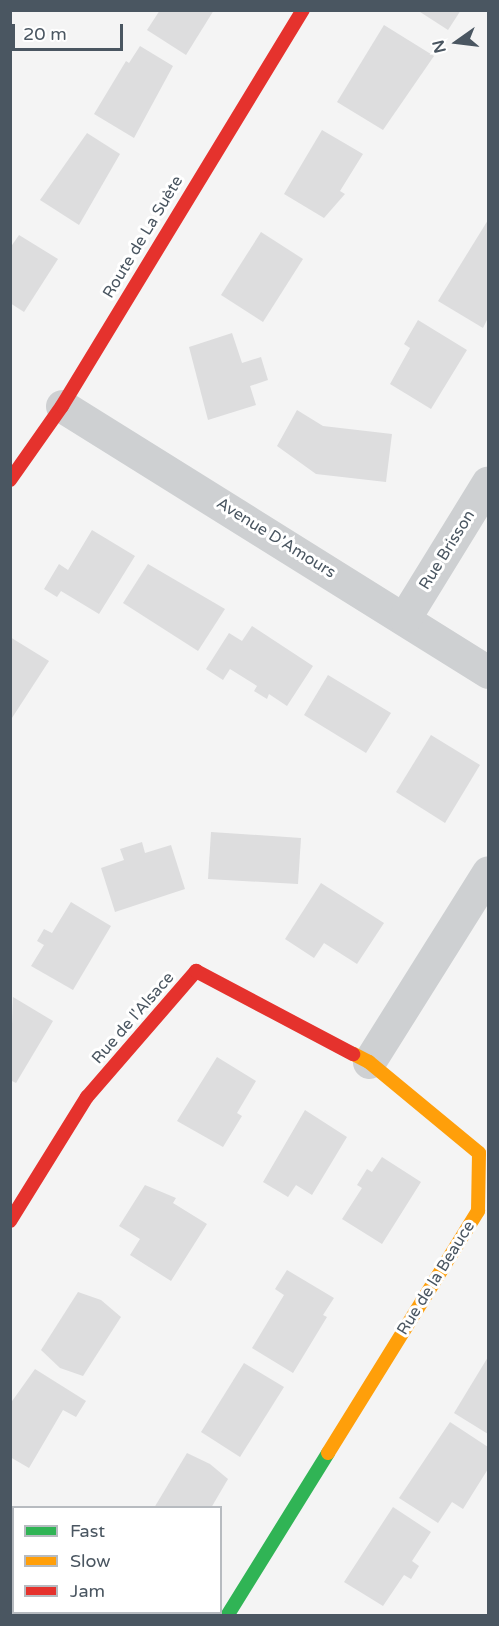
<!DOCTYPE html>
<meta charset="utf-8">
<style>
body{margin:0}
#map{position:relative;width:499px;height:1626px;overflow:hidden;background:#f4f4f4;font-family:"Varela Round",sans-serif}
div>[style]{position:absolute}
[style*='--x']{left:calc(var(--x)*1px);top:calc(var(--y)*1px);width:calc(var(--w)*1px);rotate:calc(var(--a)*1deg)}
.building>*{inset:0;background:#ddddde}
.street>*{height:33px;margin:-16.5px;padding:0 16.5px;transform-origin:16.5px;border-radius:16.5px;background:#ced0d2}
.fast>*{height:14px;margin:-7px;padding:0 7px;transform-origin:7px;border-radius:7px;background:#30b455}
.slow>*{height:14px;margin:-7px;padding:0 7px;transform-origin:7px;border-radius:7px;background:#ff9f0a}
.jam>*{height:14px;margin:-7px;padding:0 7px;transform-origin:7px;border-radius:7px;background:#e5322d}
span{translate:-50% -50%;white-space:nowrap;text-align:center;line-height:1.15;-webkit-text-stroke:6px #fff;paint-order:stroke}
.street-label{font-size:16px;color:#4a5661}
.frame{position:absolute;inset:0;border:12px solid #4a5661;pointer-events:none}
.legend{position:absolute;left:12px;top:1506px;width:210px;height:108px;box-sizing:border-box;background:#fff;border:2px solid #b7bbc0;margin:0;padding:8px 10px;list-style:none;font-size:18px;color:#4a5661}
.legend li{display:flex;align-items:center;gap:12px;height:30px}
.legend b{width:30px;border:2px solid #b7bbc0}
.north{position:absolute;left:427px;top:12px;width:60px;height:60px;-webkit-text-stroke:4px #fff;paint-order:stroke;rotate:256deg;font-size:16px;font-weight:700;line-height:24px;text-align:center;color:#4a5661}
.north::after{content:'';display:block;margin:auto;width:21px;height:27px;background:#4a5661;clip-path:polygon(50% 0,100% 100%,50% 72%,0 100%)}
.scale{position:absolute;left:12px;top:24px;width:111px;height:27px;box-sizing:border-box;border:3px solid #4a5661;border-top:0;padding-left:8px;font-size:18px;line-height:21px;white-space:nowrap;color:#4a5661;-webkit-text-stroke:4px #fff;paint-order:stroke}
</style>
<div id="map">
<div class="building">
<div style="clip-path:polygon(160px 10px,214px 10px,186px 55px,147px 30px)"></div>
<div style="clip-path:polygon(417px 10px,461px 10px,448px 30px)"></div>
<div style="clip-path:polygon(384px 25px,434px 56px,383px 130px,337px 102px)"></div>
<div style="clip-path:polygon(140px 46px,173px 66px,134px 138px,94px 114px,126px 61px,129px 63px)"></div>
<div style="clip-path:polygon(322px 130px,363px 154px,340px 191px,345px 194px,324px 218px,284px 194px)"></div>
<div style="clip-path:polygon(87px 133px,120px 154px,79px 225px,40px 200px)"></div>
<div style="clip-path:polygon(488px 220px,488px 318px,483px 328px,438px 301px)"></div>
<div style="clip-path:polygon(261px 232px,303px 259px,263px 322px,221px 295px)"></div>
<div style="clip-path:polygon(19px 235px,58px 259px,24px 312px,10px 303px,10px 248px)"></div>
<div style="clip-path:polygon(418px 320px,467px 350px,431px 409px,390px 384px,410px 348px,404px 344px)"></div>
<div style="clip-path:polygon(232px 333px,242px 363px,261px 357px,268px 380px,250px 386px,256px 405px,208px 420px,189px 347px)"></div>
<div style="clip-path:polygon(297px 410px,323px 426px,392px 434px,386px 482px,316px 474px,277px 446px)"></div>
<div style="clip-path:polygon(92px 530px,135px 556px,99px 614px,61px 591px,57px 597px,44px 589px,59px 564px,68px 570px)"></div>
<div style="clip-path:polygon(148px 564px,225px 609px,198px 651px,123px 603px)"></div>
<div style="clip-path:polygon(252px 626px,313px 666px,287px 706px,269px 694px,267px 699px,254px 691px,257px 686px,230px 669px,223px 680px,206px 669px,229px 633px,242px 641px)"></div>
<div style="clip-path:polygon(10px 637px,49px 661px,10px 721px)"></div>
<div style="clip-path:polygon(328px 675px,391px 713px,366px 753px,304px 715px)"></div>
<div style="clip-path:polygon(431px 735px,480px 765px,445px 823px,396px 792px)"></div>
<div style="clip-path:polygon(211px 832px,301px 838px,298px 884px,208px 879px)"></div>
<div style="clip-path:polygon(142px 842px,145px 853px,171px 845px,185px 889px,115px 912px,101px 868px,124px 860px,120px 849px)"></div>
<div style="clip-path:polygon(321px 883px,384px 923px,357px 964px,324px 943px,314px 958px,285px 939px)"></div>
<div style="clip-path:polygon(71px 902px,111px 926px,73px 990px,31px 966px,44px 945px,37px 941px,44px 929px,52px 933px)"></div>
<div style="clip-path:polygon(13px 997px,53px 1021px,16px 1083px,10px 1080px)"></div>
<div style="clip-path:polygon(217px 1057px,256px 1081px,237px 1113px,242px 1116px,223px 1147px,177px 1121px)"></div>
<div style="clip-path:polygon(305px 1110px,347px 1137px,312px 1195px,296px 1185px,288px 1197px,263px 1182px)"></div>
<div style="clip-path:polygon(382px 1157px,421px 1182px,382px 1244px,342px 1219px,362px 1188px,357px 1185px,367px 1169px,372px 1172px)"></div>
<div style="clip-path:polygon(145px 1185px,176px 1198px,173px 1203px,207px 1224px,171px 1281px,130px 1255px,140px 1239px,119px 1226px)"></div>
<div style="clip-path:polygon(287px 1270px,334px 1298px,323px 1315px,327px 1317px,293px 1373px,252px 1348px,284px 1295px,275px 1289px)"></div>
<div style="clip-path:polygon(78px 1292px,101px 1300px,121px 1317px,83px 1376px,60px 1368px,41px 1350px)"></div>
<div style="clip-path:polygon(488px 1357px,488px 1434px,454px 1413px)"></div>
<div style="clip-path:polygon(244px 1363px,284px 1387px,240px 1457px,201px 1432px)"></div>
<div style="clip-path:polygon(35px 1369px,86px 1401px,76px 1417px,63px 1410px,29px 1468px,10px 1457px,10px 1404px)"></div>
<div style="clip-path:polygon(450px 1422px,488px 1447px,488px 1469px,463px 1509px,452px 1502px,438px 1523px,399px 1498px)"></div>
<div style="clip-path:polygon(187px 1453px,210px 1464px,228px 1479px,211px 1508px,154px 1508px)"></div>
<div style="clip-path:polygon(393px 1507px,431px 1532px,412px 1561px,419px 1566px,411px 1579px,404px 1575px,383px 1606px,344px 1582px)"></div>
<div style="clip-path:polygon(99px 1612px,147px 1612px,145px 1616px)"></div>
</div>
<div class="street">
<div style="--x:62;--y:406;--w:502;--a:31.98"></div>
<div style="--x:405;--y:617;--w:158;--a:-58.4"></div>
<div style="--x:369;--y:1062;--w:224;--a:-57.9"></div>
</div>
<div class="fast">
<div style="--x:227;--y:1616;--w:192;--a:-58.2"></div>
</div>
<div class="slow">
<div style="--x:328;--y:1453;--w:285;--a:-58.2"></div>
<div style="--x:478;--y:1211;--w:58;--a:-89"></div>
<div style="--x:479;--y:1153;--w:143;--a:-140.4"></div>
<div style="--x:369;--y:1062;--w:18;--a:-153"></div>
</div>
<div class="jam">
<div style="--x:10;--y:480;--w:90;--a:-54.9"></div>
<div style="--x:62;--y:406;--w:464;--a:-58.7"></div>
<div style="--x:10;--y:1221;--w:146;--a:-58.2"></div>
<div style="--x:87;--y:1097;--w:167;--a:-49.1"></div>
<div style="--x:196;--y:971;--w:178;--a:27.9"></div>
</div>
<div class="street-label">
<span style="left:143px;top:237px;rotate:-59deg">Route de La Suète</span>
<span style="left:276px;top:538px;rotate:32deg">Avenue D'Amours</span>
<span style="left:447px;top:550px;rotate:-58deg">Rue Brisson</span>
<span style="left:133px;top:1018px;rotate:-49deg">Rue de l'Alsace</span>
<span style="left:436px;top:1278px;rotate:-58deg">Rue de la Beauce</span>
</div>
<div class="frame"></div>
<ul class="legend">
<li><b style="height:8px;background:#30b455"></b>Fast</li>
<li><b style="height:8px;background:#ff9f0a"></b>Slow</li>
<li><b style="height:8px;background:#e5322d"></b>Jam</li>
</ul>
<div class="north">N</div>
<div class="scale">20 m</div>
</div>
